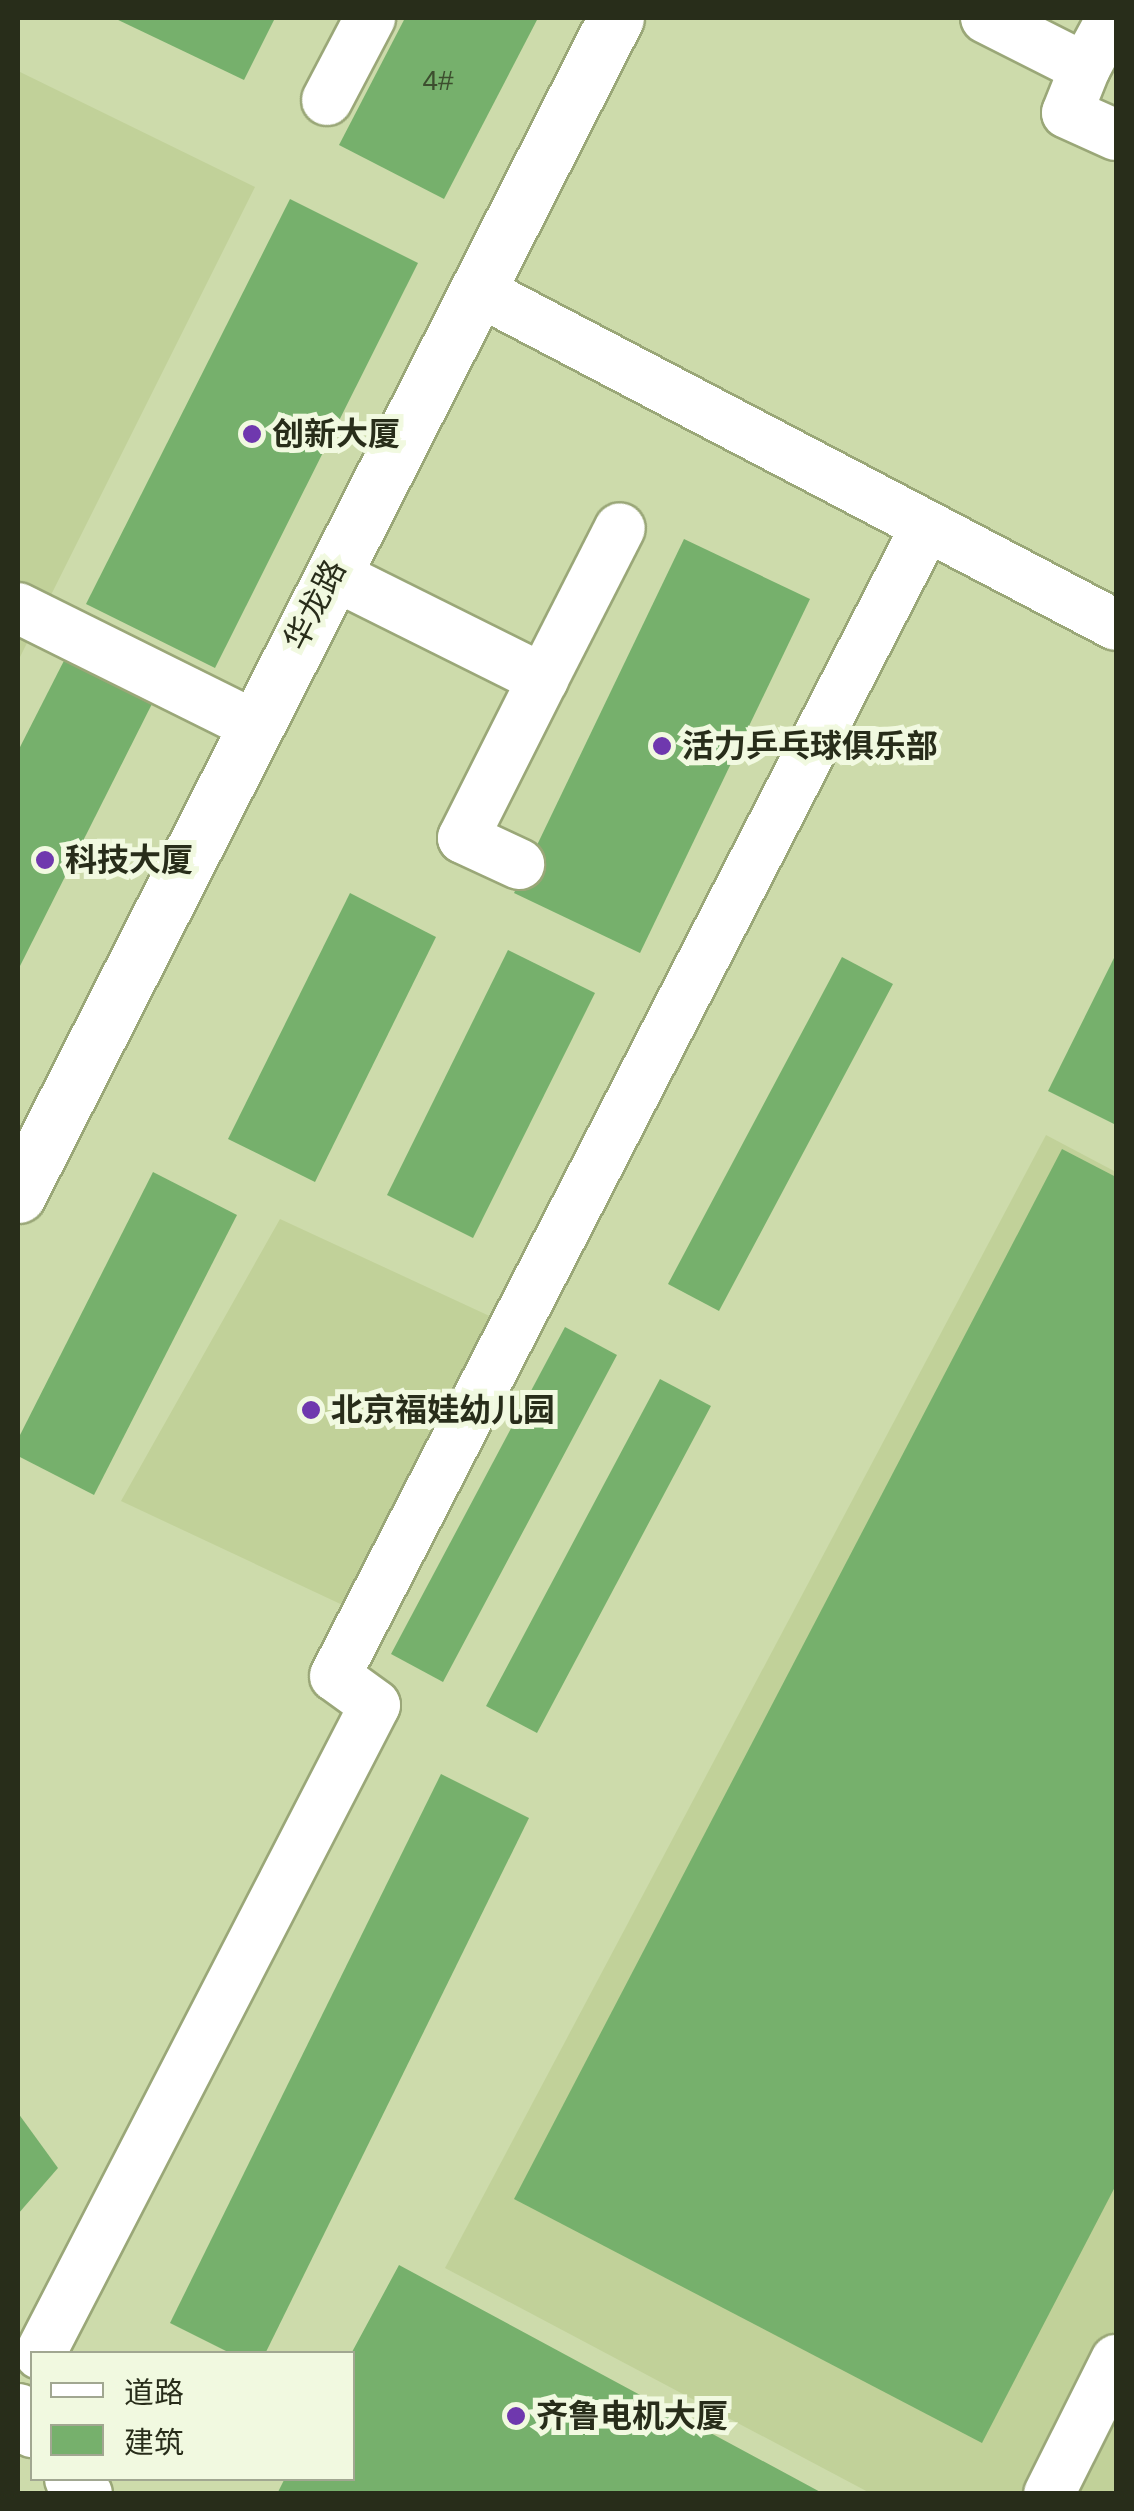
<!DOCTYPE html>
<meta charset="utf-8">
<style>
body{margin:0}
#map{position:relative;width:1134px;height:2511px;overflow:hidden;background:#cddbab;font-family:Helvetica,"Noto Sans SC",sans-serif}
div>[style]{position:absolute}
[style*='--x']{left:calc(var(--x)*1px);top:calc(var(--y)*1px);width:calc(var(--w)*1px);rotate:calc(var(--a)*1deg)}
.built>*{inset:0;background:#c1d199}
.building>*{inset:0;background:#76b06c}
.roads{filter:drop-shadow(2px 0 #9aa778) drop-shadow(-2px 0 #9aa778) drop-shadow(0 2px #9aa778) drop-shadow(0 -2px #9aa778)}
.minor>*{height:50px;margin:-25px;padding:0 25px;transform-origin:25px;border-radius:25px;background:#fff}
.major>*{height:55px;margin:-27.5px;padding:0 27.5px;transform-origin:27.5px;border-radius:27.5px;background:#fff}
.dots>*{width:28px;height:28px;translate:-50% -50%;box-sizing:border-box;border:5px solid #f1f9e0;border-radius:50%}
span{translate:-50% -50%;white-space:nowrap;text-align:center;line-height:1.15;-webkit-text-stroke:10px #f1f9e0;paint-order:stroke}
.number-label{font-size:28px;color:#3c4e2e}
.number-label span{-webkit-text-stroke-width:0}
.poi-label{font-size:32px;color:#282d1a;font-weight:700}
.left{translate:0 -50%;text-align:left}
.street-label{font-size:32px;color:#282d1a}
.frame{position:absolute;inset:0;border:20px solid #282d1a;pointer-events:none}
.legend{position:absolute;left:30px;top:2351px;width:325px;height:130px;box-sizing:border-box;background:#f1f9e0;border:2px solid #a1a791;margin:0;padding:12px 18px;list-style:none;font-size:30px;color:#282d1a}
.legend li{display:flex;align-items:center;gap:20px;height:50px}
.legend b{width:50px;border:2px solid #a1a791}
</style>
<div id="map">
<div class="built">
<div style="clip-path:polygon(18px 71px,255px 187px,18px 661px)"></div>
<div style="clip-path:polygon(1046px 1135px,1116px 1172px,1116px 2493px,870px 2493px,445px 2268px)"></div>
<div style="clip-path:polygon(280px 1219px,496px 1319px,349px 1608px,121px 1501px)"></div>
</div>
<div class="building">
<div style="clip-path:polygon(114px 18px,275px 18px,244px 80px)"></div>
<div style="clip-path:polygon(405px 18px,538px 18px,444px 199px,339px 145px)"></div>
<div style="clip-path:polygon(290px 199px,418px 263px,215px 668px,86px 604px)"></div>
<div style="clip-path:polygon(684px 539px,810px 599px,640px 953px,514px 893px)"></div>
<div style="clip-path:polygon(74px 641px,162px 684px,18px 970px,18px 751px)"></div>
<div style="clip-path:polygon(350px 893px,436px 937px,315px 1182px,228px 1139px)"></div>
<div style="clip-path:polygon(508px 950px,595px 993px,473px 1238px,387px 1195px)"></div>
<div style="clip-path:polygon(1116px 954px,1116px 1125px,1048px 1091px)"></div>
<div style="clip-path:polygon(842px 957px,893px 984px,719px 1311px,668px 1284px)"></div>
<div style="clip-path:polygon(1062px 1149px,1116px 1177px,1116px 2185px,982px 2443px,514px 2199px)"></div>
<div style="clip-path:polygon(153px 1172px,237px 1215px,94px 1495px,18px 1456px,18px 1439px)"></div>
<div style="clip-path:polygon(565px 1327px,617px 1355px,443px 1682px,391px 1654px)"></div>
<div style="clip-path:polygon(660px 1379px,711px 1406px,537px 1733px,486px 1706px)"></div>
<div style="clip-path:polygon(441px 1774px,529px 1818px,265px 2354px,232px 2354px,170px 2323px)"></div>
<div style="clip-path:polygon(18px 2113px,58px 2168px,18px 2214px)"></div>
<div style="clip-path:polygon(399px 2265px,824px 2494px,277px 2494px,285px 2478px,352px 2478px,352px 2352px)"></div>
</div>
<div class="roads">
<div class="minor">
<div style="--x:986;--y:18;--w:111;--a:26.8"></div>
<div style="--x:1085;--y:68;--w:48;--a:111.8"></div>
<div style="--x:1067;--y:113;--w:54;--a:24.2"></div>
<div style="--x:1085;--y:68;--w:57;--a:-61.6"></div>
<div style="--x:327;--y:100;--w:93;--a:-62.3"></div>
<div style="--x:477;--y:290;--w:721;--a:27.67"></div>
<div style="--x:332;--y:574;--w:236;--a:26.5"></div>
<div style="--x:543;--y:679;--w:178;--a:116.7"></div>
<div style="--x:463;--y:838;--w:62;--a:24.9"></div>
<div style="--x:18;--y:608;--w:263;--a:26.4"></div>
<div style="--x:543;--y:679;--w:169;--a:-63"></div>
<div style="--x:40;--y:2354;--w:730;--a:-62.7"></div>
<div style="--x:375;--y:1705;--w:49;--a:-144.1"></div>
<div style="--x:335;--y:1676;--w:1292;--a:-62.78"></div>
<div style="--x:1049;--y:2494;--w:150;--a:-63.4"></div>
</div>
<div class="major">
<div style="--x:18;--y:1195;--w:1320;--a:-63.07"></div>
<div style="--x:18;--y:2411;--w:23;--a:52"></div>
<div style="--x:72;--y:2478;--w:20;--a:53"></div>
</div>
</div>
<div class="dots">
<div style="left:252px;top:434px;background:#6f38ae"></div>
<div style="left:662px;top:746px;background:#6f38ae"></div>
<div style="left:45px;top:860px;background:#6f38ae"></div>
<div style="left:311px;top:1410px;background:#6f38ae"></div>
<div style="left:516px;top:2416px;background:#6f38ae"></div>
</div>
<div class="number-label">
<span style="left:438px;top:81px">4#</span>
</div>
<div class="poi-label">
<span class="left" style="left:272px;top:434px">创新大厦</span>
<span class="left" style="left:682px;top:746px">活力乒乓球俱乐部</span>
<span class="left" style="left:65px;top:860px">科技大厦</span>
<span class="left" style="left:331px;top:1410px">北京福娃幼儿园</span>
<span class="left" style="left:536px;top:2416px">齐鲁电机大厦</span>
</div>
<div class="street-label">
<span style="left:315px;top:605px;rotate:-63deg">华龙路</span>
</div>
<div class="frame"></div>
<ul class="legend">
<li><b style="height:12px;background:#fff"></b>道路</li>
<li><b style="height:28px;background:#76b06c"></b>建筑</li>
</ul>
</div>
